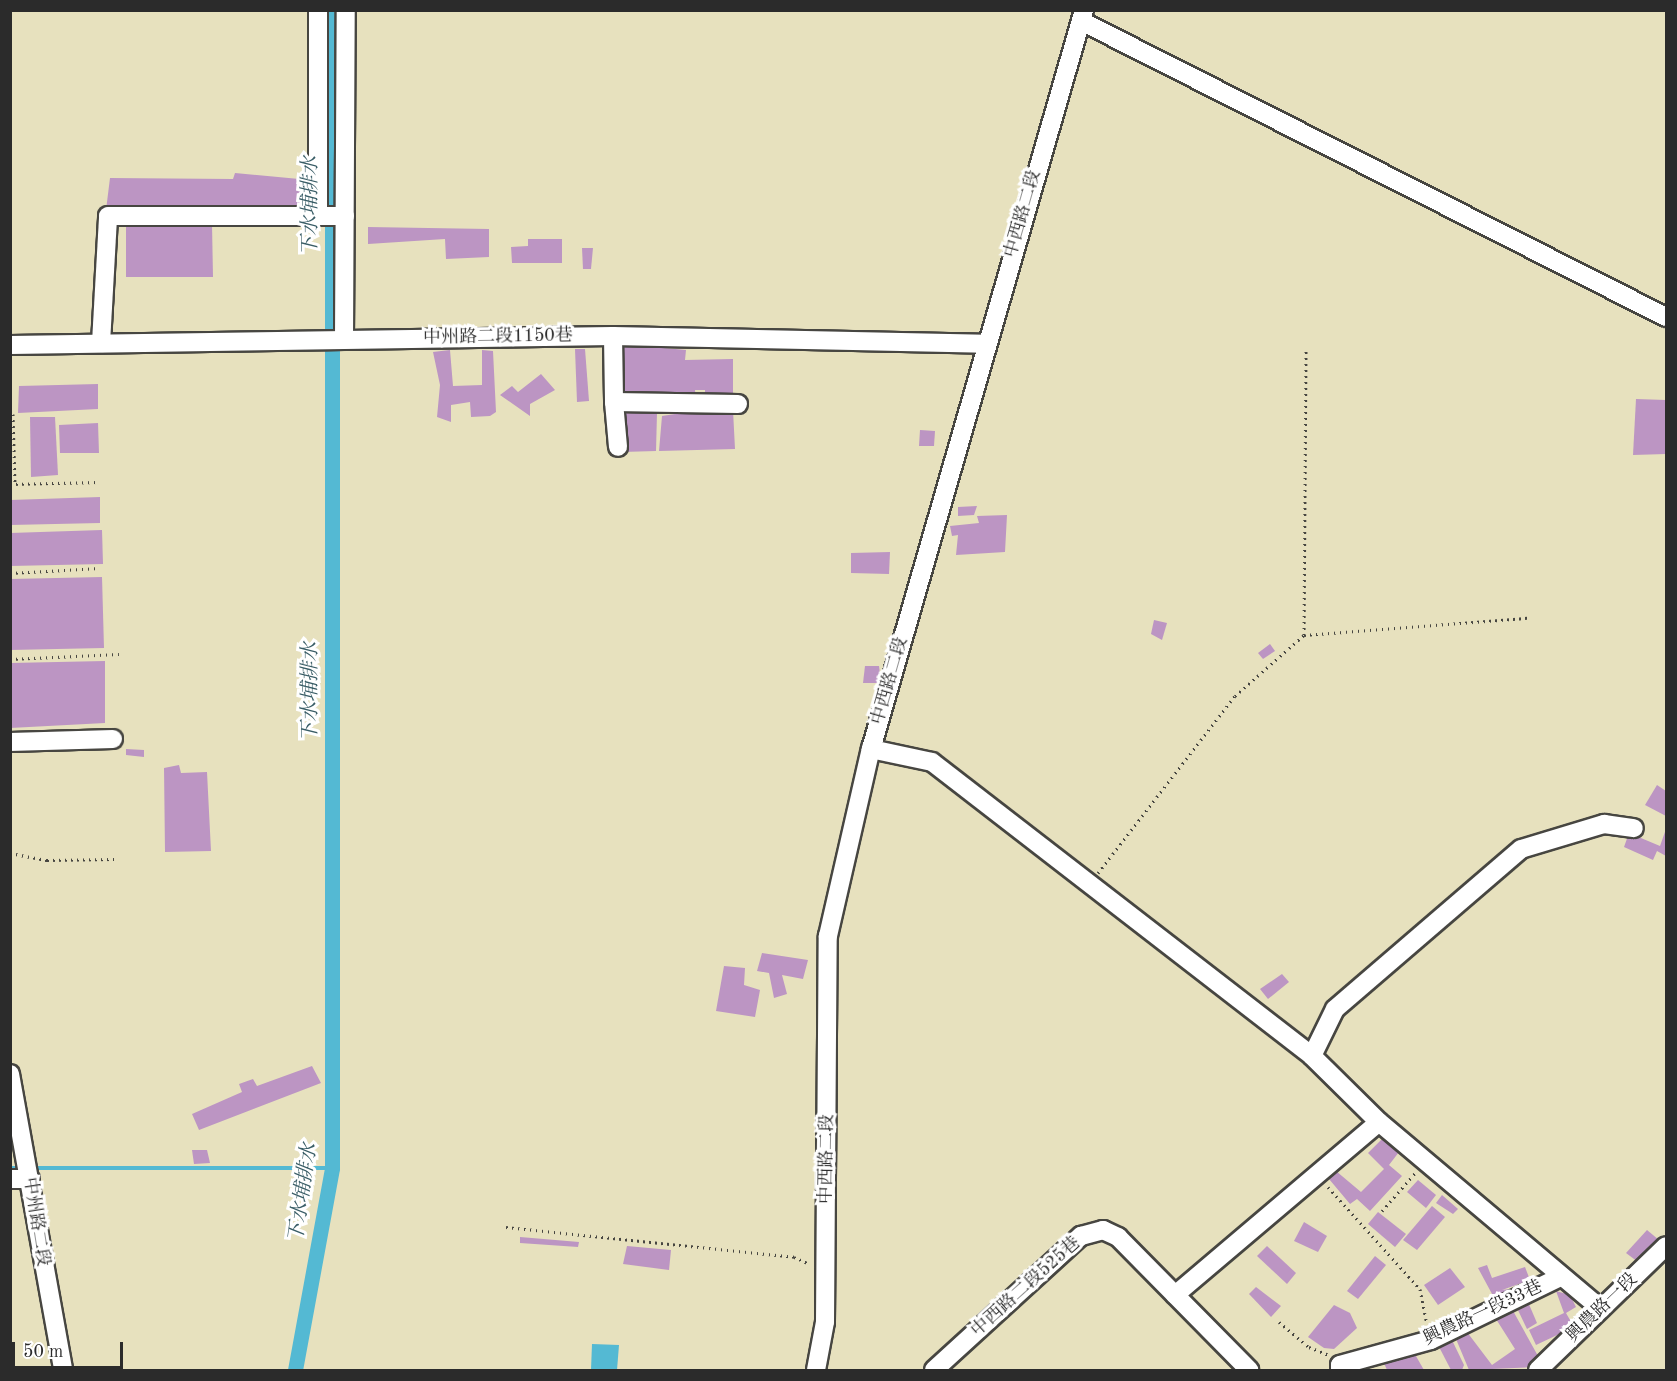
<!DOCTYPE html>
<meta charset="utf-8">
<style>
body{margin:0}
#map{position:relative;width:1677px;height:1381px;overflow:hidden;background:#e7e1be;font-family:"Old Standard TT","Noto Serif TC",serif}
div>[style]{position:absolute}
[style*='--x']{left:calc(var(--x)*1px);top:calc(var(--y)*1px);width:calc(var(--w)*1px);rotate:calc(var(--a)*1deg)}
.water>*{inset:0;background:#54b9d3}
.stream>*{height:4.5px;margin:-2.25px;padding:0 2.25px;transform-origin:2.25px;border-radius:2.25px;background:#54b9d3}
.canal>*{height:15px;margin:-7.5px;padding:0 7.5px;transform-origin:7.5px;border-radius:7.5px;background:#54b9d3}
.building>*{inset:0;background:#bc95c3}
.path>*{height:3px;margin-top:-1.5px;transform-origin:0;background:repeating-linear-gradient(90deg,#474641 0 1.5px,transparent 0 6px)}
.roads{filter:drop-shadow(2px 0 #474641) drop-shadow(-2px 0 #474641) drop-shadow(0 2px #474641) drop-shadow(0 -2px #474641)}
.minor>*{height:18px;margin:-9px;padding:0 9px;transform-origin:9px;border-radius:9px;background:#fff}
span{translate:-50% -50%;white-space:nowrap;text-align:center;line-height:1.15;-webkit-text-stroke:6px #fff;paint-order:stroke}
.street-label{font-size:18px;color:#2b2b2b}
.water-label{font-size:20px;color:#395d66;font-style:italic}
.frame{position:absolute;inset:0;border:12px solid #2b2b2b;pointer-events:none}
.scale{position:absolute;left:12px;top:1342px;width:111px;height:27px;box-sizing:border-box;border:3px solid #2b2b2b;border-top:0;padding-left:8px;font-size:18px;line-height:21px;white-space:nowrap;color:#2b2b2b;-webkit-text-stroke:4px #fff;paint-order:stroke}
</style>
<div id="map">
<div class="water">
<div style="clip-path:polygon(592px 1344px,619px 1345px,617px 1370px,591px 1370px)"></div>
</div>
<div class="stream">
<div style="--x:10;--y:1168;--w:13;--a:0"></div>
<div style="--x:31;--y:1168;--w:301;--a:0"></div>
</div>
<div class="canal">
<div style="--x:295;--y:1370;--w:205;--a:-79.6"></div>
<div style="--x:332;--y:1168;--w:1158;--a:-90"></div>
</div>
<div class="building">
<div style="clip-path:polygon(235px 173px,310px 180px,313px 210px,106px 210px,110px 178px,233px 179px)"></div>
<div style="clip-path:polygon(126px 224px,212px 224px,213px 277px,126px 277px)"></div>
<div style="clip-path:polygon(368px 227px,489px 229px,489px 257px,446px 259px,445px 239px,368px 244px)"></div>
<div style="clip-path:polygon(528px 239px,562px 239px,562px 263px,512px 263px,511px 247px,528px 246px)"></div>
<div style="clip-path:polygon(582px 248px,593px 248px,591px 269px,583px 269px)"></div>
<div style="clip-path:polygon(622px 344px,686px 350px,685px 360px,733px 359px,733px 398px,705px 400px,705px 390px,695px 390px,696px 401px,622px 399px)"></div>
<div style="clip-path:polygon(575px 349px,585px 349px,589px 401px,577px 402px)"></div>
<div style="clip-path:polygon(450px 350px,453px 386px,482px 385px,482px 350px,493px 351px,496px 412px,490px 416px,471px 417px,470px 402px,451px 405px,451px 422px,437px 417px,440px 385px,433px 352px)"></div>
<div style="clip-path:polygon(541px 374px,555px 390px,530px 404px,530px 416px,500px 395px,512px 386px,518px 392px)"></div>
<div style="clip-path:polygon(98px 384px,98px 409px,18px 413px,19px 386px)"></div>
<div style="clip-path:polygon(1636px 399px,1666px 400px,1666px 454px,1633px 455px)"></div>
<div style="clip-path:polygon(675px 410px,733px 410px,735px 449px,659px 451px,662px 416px,675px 414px)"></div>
<div style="clip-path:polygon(622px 413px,657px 413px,656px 451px,622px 452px)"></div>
<div style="clip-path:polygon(30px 417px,55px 417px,58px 475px,31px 477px)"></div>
<div style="clip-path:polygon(98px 423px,99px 453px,60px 453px,59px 425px)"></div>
<div style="clip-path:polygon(920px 430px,935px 431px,934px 446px,919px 446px)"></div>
<div style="clip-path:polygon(100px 497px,100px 523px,10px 525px,10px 500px)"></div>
<div style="clip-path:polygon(977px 506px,974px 515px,958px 516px,958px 507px)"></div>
<div style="clip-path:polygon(1007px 515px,1005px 552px,956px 555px,958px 535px,952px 536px,950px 526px,979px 523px,977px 516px)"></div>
<div style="clip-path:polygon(102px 530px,103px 564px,10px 566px,10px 533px)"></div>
<div style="clip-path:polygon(890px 552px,889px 574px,851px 573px,851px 553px)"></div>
<div style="clip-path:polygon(102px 577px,104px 648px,10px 650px,10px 579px)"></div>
<div style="clip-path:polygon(1154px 620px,1167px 623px,1162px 640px,1151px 634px)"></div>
<div style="clip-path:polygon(1270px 644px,1275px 651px,1263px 659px,1258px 653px)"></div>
<div style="clip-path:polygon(105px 661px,105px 723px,10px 728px,10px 663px)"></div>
<div style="clip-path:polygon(865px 666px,879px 666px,881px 683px,863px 683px)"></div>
<div style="clip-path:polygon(126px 749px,144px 750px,144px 757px,126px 755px)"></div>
<div style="clip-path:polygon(179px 765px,181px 773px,207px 772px,211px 851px,165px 852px,164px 768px)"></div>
<div style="clip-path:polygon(1657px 785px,1666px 791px,1666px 816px,1645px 805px)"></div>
<div style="clip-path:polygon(1666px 829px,1666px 856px,1657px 851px,1653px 860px,1624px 847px,1629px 833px,1660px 846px)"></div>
<div style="clip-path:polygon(762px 953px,808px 960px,803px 979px,782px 975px,787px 994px,774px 998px,769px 973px,757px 971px)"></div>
<div style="clip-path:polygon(724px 966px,745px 968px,744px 985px,760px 990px,755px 1017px,716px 1011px)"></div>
<div style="clip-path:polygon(1282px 974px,1289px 982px,1268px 999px,1260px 989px)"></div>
<div style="clip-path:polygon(312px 1066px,321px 1083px,199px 1130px,192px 1114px,242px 1092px,239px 1084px,253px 1079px,257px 1086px)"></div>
<div style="clip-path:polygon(1383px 1138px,1399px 1152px,1389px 1165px,1402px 1176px,1370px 1211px,1357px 1199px,1350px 1204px,1329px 1179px,1336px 1171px,1361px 1192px,1384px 1169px,1368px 1153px)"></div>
<div style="clip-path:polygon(192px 1150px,207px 1150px,210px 1163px,194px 1164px)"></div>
<div style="clip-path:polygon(1418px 1180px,1436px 1195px,1426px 1208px,1407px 1192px)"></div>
<div style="clip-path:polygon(1442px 1195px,1458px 1209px,1453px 1214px,1436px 1203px)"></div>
<div style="clip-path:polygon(1432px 1206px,1445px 1217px,1417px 1250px,1403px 1240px)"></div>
<div style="clip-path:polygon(1378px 1212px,1406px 1234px,1395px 1247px,1368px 1224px)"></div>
<div style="clip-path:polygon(1304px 1222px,1327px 1236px,1318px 1252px,1294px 1241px)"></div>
<div style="clip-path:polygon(1647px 1230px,1659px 1240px,1638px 1262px,1626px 1253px)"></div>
<div style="clip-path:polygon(520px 1237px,579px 1242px,578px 1247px,520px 1243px)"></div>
<div style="clip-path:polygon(627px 1246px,671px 1250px,669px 1270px,623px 1264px)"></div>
<div style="clip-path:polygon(1267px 1246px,1296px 1273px,1287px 1284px,1257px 1256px)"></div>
<div style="clip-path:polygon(1375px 1256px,1386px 1265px,1358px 1299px,1347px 1291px)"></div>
<div style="clip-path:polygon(1487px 1265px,1492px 1278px,1525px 1267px,1530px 1280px,1502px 1290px,1517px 1288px,1518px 1294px,1498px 1305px,1478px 1268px)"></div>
<div style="clip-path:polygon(1450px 1268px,1465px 1287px,1438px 1305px,1424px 1285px)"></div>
<div style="clip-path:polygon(1256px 1287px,1281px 1306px,1271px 1317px,1249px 1294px)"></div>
<div style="clip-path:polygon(1556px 1291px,1570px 1295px,1576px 1307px,1566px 1313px,1574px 1327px,1536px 1345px,1529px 1330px,1564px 1313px)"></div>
<div style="clip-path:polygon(1528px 1302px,1537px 1323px,1527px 1329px,1517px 1308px)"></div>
<div style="clip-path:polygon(1334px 1305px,1350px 1313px,1357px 1328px,1334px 1349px,1324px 1348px,1308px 1337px)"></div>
<div style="clip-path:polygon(1512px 1309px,1538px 1356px,1531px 1363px,1536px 1367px,1469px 1370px,1456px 1339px,1467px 1332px,1492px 1365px,1515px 1349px,1496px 1319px)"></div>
<div style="clip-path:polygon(1451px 1338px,1464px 1365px,1462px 1370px,1451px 1370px,1437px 1343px)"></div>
<div style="clip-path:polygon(1413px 1351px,1424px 1370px,1387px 1370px,1383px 1361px)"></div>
</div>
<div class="path">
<div style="--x:13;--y:414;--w:70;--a:88.4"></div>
<div style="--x:10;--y:484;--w:88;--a:-1.3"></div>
<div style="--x:10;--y:573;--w:90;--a:-3.2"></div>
<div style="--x:1304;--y:635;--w:224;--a:-4.4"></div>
<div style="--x:10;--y:659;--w:109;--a:-2.6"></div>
<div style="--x:10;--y:853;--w:38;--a:11"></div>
<div style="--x:47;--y:860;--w:67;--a:-0.9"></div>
<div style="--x:1098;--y:873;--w:224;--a:-52.3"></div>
<div style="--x:1235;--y:696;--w:92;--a:-41.5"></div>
<div style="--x:1304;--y:635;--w:286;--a:-89.6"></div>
<div style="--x:1328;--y:1187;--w:137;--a:48"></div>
<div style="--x:1420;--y:1289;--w:36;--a:79"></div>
<div style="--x:1382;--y:1211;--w:52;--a:-48.9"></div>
<div style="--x:506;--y:1227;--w:290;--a:5.9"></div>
<div style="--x:794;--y:1257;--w:17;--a:24"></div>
<div style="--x:1279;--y:1322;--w:39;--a:40"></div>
<div style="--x:1309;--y:1347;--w:22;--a:22"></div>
</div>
<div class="roads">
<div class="minor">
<div style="--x:1081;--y:21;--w:656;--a:26.84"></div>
<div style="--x:318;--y:216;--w:206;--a:-90"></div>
<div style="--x:613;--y:336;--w:66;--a:89.1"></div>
<div style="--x:614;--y:402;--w:124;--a:0.9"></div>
<div style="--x:344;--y:338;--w:328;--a:-89.7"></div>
<div style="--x:101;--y:343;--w:127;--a:-86.8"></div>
<div style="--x:108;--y:216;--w:237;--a:0"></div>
<div style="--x:10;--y:345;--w:603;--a:-0.86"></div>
<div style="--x:613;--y:336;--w:372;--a:1.2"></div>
<div style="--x:614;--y:402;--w:45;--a:84.9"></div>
<div style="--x:10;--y:742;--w:103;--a:-1.7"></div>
<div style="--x:871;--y:749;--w:62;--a:12"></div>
<div style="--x:932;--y:762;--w:480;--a:37.7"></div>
<div style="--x:1312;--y:1056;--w:94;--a:44.6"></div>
<div style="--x:1312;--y:1056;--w:52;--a:-63.9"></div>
<div style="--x:1335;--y:1009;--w:245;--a:-40.7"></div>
<div style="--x:1521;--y:849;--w:87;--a:-16.8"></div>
<div style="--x:1604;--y:824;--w:30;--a:8"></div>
<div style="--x:10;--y:1074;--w:301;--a:79.8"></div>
<div style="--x:10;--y:1179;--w:20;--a:0"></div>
<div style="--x:1175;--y:1295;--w:267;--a:-40.3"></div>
<div style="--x:1379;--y:1122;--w:289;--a:40.1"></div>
<div style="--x:816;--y:1370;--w:49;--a:-79.4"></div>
<div style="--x:825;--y:1322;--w:386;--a:-89.6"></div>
<div style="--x:828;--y:936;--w:192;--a:-77.1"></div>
<div style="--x:871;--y:749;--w:769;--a:-73.92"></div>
<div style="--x:934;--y:1370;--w:199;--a:-42.4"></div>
<div style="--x:1081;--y:1236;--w:23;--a:-15"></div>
<div style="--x:1103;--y:1230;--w:17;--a:25"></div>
<div style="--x:1118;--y:1237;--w:187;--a:45.4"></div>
<div style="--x:1340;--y:1370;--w:5;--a:-90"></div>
<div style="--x:1340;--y:1365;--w:94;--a:-15.4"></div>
<div style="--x:1431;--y:1340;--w:144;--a:-26"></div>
<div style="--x:1538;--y:1370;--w:178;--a:-44.1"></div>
</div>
</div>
<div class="street-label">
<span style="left:1023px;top:214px;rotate:-74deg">中西路二段</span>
<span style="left:498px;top:337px;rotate:-1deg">中州路二段1150巷</span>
<span style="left:890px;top:681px;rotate:-74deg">中西路二段</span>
<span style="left:827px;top:1159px;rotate:-89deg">中西路二段</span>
<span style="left:36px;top:1222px;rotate:81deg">中州路二段</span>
<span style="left:1026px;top:1287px;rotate:-42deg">中西路二段525巷</span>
<span style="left:1602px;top:1308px;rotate:-44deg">興農路一段</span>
<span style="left:1483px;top:1313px;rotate:-25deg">興農路一段33巷</span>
</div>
<div class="water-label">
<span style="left:311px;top:206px;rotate:-90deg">下水埔排水</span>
<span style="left:311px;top:692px;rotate:-90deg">下水埔排水</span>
<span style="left:304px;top:1193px;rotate:-82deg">下水埔排水</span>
</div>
<div class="frame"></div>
<div class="scale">50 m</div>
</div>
